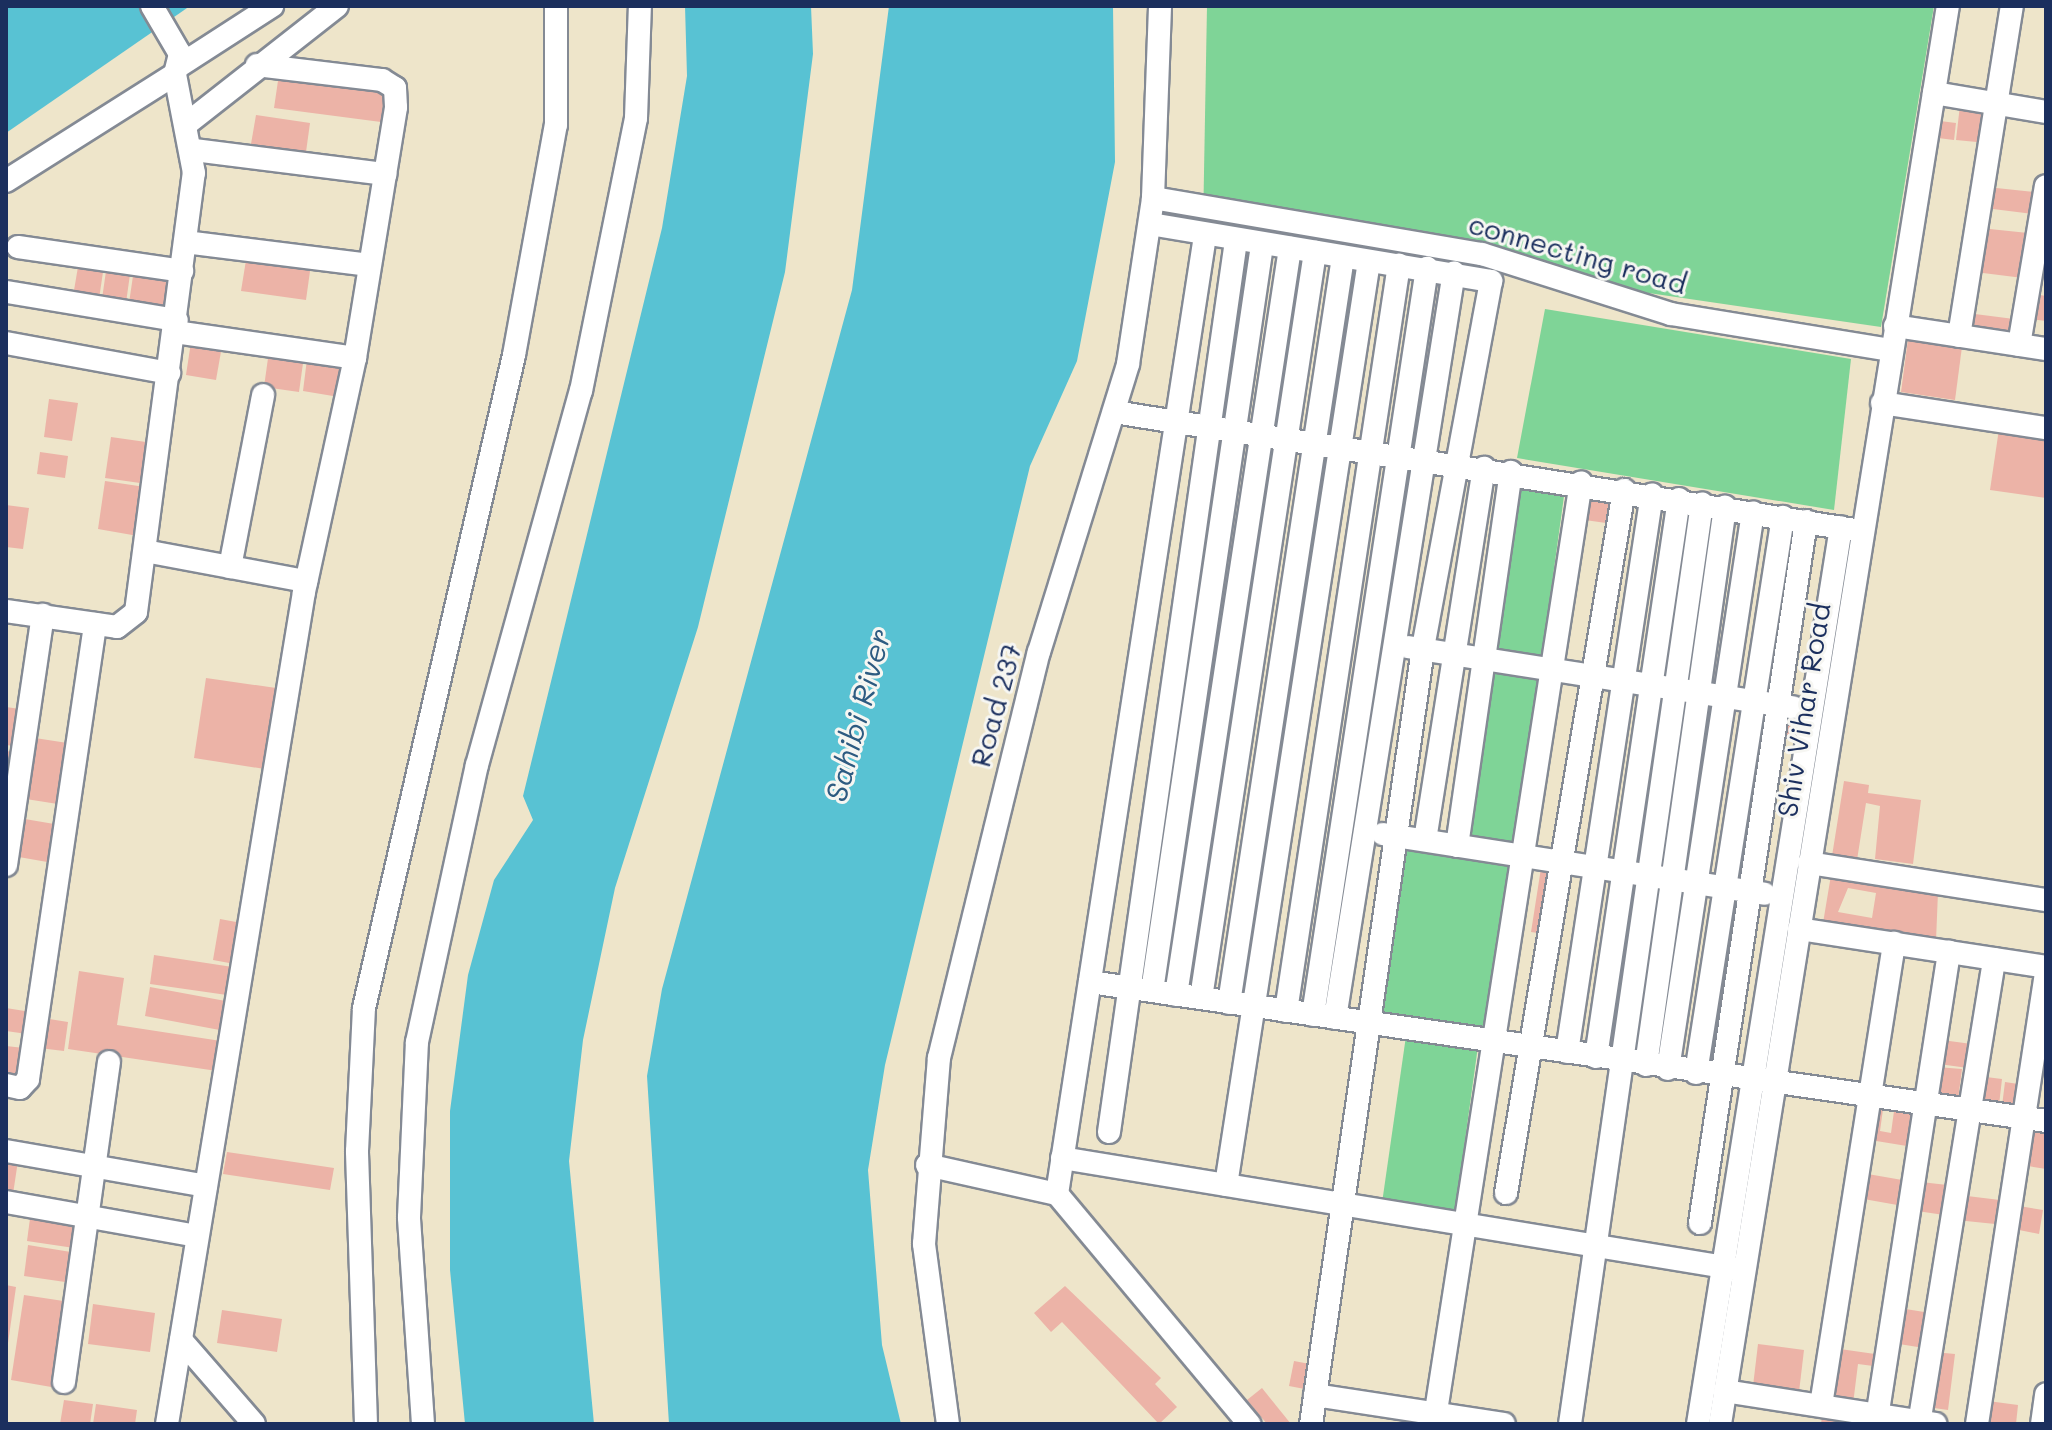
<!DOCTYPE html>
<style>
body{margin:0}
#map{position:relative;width:2052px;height:1430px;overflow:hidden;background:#eee5ca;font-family:Mali,sans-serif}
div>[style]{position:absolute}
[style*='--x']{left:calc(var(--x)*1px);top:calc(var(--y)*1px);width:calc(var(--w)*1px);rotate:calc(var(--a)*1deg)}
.green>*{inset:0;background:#7fd497}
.water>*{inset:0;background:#58c2d3}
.building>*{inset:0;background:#ecb3a7}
.roads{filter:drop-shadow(2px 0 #848a94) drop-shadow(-2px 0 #848a94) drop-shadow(0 2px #848a94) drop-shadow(0 -2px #848a94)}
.minor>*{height:22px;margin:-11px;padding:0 11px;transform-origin:11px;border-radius:11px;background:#fff}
span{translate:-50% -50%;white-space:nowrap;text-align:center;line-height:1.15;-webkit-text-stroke:6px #f6f6f2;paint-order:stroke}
.street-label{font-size:28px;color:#1b2f5e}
.water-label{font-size:30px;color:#2d5b81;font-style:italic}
.frame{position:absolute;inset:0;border:8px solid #1b2f5e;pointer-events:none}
</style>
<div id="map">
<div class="green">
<div style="clip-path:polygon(1207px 6px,1934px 6px,1881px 327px,1203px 228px)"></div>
<div style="clip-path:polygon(1545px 309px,1851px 359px,1834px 510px,1517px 458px)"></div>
<div style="clip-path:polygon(1513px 482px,1565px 489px,1542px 656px,1490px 649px)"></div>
<div style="clip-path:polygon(1491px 664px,1542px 671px,1518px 843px,1466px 836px)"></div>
<div style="clip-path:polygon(1402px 846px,1509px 861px,1484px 1027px,1378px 1012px)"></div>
<div style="clip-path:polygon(1406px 1036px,1478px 1046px,1455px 1213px,1382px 1203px)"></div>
</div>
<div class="water">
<div style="clip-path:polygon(6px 6px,190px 6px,6px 133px)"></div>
<div style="clip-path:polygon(685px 6px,811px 6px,813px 54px,785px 272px,698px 627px,615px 888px,583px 1040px,569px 1161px,594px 1424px,465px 1424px,450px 1270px,450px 1111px,468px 975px,494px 880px,533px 820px,523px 796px,662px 228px,687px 76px)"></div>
<div style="clip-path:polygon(889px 6px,1113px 6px,1115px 162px,1077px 361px,1030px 466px,885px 1065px,868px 1170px,882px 1345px,901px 1424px,669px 1424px,647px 1076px,662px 989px,852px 290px)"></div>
</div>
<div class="building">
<div style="clip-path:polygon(279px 74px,385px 87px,381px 122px,274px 108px)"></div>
<div style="clip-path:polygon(1960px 105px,1991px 110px,1987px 143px,1956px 140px)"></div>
<div style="clip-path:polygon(256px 115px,310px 123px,306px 152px,251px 144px)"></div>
<div style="clip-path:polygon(1940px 121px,1956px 123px,1954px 140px,1938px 138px)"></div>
<div style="clip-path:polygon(1987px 187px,2035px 192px,2033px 214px,1985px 208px)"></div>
<div style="clip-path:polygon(1980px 228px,2028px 233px,2023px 278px,1975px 272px)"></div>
<div style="clip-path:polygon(247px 254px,311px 264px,306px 300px,241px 291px)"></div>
<div style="clip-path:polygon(79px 261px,104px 265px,98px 306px,72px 302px)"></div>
<div style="clip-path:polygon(107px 264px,131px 267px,125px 310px,101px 306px)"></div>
<div style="clip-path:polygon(134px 269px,178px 276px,172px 316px,128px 310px)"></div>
<div style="clip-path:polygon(2034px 294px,2046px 296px,2046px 321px,2031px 319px)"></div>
<div style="clip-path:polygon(1967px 313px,2014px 319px,2012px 341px,1965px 335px)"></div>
<div style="clip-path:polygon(1909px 332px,1963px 339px,1955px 400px,1901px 392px)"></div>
<div style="clip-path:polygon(191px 342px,222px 346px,216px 380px,186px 375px)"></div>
<div style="clip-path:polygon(269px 351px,304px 356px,299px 392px,264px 387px)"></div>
<div style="clip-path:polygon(307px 359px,344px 365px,339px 397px,303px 391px)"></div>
<div style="clip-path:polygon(49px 399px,78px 403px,72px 441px,44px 437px)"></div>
<div style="clip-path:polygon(1999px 429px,2046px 435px,2046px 498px,1990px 490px)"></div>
<div style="clip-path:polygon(111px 437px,153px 443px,147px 484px,105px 478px)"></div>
<div style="clip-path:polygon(40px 452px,68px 456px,65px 478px,37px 474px)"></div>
<div style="clip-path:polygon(105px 481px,145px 487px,138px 536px,98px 529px)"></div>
<div style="clip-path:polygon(1588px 496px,1609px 498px,1606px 523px,1585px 520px)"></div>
<div style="clip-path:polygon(6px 505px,29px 508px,23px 549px,6px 547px)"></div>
<div style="clip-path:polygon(206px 678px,283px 689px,271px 770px,194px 758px)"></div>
<div style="clip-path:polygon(6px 707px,27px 710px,22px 747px,6px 745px)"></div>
<div style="clip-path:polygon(1784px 713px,1804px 717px,1801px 737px,1781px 734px)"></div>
<div style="clip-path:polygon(35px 738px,74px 744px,64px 805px,26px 799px)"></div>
<div style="clip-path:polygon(6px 751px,20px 753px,6px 795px)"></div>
<div style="clip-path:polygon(1844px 781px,1869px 785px,1868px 793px,1921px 800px,1913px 864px,1875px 859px,1880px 806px,1866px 803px,1857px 860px,1832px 856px)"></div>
<div style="clip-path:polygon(19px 818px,60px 825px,53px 863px,13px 856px)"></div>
<div style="clip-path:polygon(1541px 868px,1561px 871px,1551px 935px,1531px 932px)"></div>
<div style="clip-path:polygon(evenodd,1832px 869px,1938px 892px,1936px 941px,1823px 923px,1832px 869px,1848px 888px,1876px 893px,1872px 918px,1838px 912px,1848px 888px)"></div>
<div style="clip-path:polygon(220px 919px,247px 924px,240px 965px,213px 960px)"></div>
<div style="clip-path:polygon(154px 955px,239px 968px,234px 996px,150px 984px)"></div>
<div style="clip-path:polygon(79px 971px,124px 978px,117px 1025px,221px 1041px,217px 1071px,68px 1049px)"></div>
<div style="clip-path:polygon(150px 987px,231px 1002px,225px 1031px,145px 1016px)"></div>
<div style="clip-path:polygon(6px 1008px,31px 1012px,27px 1034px,6px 1031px)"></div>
<div style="clip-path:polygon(43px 1018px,68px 1022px,64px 1051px,39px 1048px)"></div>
<div style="clip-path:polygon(1942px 1040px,1979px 1045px,1975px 1069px,1939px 1064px)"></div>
<div style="clip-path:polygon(6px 1046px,24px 1048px,20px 1076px,6px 1074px)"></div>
<div style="clip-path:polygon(1937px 1067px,1962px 1069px,1958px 1099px,1934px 1096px)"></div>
<div style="clip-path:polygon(1978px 1076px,2002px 1079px,1999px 1105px,1975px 1102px)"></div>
<div style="clip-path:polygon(2005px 1082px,2025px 1085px,2022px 1109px,2002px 1106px)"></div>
<div style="clip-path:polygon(1869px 1100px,1884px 1102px,1880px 1131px,1891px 1133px,1895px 1104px,1919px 1107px,1913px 1147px,1864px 1139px)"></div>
<div style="clip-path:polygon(2034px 1129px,2046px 1131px,2046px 1169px,2028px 1166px)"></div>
<div style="clip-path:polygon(6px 1152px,19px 1154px,13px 1194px,6px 1192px)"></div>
<div style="clip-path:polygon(227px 1152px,334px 1168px,330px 1190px,223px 1174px)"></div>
<div style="clip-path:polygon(1862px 1173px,1908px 1181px,1903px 1206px,1858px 1198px)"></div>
<div style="clip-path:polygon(1921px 1182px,1956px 1186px,1951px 1216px,1917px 1211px)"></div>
<div style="clip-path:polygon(1959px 1195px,2008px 1201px,2005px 1225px,1956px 1220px)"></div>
<div style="clip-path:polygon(2013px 1205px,2043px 1210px,2039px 1234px,2009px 1228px)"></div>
<div style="clip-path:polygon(31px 1211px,85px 1219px,81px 1249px,27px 1241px)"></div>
<div style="clip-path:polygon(28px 1245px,77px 1253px,72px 1283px,24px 1276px)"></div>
<div style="clip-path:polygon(6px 1285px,16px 1287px,8px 1343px,6px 1343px)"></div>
<div style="clip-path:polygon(1065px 1286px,1161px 1378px,1155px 1384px,1177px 1407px,1159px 1424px,1062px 1322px,1051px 1332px,1034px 1313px)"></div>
<div style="clip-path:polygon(24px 1295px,70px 1302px,57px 1388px,11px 1380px)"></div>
<div style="clip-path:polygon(93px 1304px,155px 1313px,150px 1352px,88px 1344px)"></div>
<div style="clip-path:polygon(1899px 1308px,1937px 1314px,1930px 1349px,1893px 1343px)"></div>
<div style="clip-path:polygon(222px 1310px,282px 1319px,277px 1352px,217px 1343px)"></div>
<div style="clip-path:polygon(1758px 1344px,1804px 1350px,1799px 1392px,1753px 1386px)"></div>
<div style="clip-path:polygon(1833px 1348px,1882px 1355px,1881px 1367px,1858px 1364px,1853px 1404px,1826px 1400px)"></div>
<div style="clip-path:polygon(1934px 1352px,1955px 1354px,1948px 1410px,1927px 1407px)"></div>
<div style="clip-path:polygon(1294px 1361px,1315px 1365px,1310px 1390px,1289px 1386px)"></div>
<div style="clip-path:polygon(1262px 1388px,1291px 1424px,1267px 1424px,1247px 1400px)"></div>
<div style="clip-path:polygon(64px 1400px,93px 1404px,90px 1424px,60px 1424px)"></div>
<div style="clip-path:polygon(1988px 1401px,2018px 1405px,2016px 1424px,1986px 1423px)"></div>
<div style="clip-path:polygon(96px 1404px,137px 1410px,135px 1424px,93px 1424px)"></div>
<div style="clip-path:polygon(1823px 1409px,1844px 1412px,1842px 1424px,1821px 1424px)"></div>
</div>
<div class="roads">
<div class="minor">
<div style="--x:179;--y:66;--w:111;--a:-32.8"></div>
<div style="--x:1934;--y:93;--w:114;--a:9.6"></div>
<div style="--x:189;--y:122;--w:188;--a:-38.1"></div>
<div style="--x:194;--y:150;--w:193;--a:7.2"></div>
<div style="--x:6;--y:181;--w:200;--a:-32.3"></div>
<div style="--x:175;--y:74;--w:21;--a:-76"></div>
<div style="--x:180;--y:54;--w:56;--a:-120.3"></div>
<div style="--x:1153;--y:198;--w:334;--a:9.7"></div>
<div style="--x:1482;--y:254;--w:198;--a:17.6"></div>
<div style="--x:1671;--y:314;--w:223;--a:9.3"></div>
<div style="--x:1150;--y:224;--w:346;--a:9.5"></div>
<div style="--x:1491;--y:281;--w:374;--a:100.5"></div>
<div style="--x:1423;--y:649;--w:783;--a:98.22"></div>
<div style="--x:185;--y:242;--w:186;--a:7.1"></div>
<div style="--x:18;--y:247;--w:166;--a:8.3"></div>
<div style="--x:7;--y:292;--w:172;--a:9.4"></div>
<div style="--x:1895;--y:326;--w:153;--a:8.7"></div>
<div style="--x:175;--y:332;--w:182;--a:8.2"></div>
<div style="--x:1959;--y:336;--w:334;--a:-80.9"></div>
<div style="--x:6;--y:343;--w:166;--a:10.4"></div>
<div style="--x:2019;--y:345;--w:161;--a:-80.4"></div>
<div style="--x:1882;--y:403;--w:166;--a:8.7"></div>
<div style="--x:1114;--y:412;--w:750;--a:9.05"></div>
<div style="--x:145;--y:551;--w:164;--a:10.6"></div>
<div style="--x:230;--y:567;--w:175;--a:-79.1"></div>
<div style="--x:6;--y:611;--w:112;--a:8.2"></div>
<div style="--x:117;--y:627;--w:24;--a:-38"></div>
<div style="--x:136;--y:612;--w:443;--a:-82.5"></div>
<div style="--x:194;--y:173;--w:101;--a:-100.9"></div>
<div style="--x:1408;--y:647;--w:390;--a:8.9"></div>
<div style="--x:1383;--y:834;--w:386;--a:8.9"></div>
<div style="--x:1425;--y:840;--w:377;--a:-81"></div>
<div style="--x:1457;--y:846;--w:378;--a:-81.8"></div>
<div style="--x:1809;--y:863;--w:240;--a:8.9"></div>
<div style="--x:6;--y:865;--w:253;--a:-81.6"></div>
<div style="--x:1799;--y:929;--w:250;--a:8.7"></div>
<div style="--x:1090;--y:982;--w:966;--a:8.27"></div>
<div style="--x:1152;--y:991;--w:754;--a:-81.61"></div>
<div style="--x:1176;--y:995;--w:756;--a:-81.32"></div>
<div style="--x:1201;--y:998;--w:755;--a:-81.31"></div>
<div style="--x:1229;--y:1003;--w:755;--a:-81.31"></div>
<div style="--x:1286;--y:1011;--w:755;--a:-81.39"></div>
<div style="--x:1313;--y:1015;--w:756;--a:-81.32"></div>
<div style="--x:1335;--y:1018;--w:755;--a:-80.94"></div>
<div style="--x:1567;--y:1052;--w:564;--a:-81.34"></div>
<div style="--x:1596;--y:1057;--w:564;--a:-81.54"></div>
<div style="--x:1646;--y:1065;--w:564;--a:-81.94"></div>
<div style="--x:1668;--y:1069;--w:563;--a:-81.32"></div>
<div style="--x:1696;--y:1073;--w:563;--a:-81.11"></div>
<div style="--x:6;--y:1085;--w:14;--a:12"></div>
<div style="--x:20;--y:1088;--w:12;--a:-48"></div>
<div style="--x:28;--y:1079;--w:460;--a:-81.6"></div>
<div style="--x:1109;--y:1132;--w:900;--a:-81.89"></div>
<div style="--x:6;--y:1151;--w:203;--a:9.9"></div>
<div style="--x:1062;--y:1158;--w:683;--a:9.35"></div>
<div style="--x:927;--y:1165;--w:133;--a:12.6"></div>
<div style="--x:1057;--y:1194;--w:300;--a:50.1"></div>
<div style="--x:1226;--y:1185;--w:935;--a:-81.2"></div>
<div style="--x:1506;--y:1193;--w:713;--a:-80.47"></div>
<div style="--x:1057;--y:1194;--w:969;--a:-81.22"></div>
<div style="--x:6;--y:1202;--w:194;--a:10.1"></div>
<div style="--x:1700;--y:1223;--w:710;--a:-81.41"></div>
<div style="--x:181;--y:1340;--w:111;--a:49"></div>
<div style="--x:64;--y:1382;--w:323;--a:-82"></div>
<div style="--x:1725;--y:1391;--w:213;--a:8.9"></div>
<div style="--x:1315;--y:1395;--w:191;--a:8.7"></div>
<div style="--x:1821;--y:1405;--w:468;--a:-81"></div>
<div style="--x:167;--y:1424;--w:843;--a:-80.65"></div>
<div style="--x:304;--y:592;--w:239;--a:-77.7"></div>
<div style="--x:355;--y:358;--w:254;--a:-80.7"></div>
<div style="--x:396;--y:107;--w:19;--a:-93"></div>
<div style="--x:395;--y:88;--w:15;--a:-148"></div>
<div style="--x:382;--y:80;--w:126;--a:-173.2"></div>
<div style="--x:366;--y:1424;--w:273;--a:-91.9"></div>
<div style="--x:357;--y:1151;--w:143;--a:-87.2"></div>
<div style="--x:364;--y:1008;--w:670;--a:-77.06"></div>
<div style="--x:514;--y:355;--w:234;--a:-79.7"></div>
<div style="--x:556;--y:125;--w:119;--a:-90"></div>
<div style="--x:423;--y:1424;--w:207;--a:-93.9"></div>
<div style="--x:409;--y:1217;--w:175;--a:-87.4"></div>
<div style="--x:417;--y:1042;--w:283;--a:-77.8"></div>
<div style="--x:477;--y:765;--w:388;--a:-74.5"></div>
<div style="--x:581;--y:391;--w:278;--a:-78.6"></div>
<div style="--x:636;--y:118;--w:112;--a:-88"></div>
<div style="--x:948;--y:1424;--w:182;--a:-97.6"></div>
<div style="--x:924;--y:1244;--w:187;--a:-85.4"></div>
<div style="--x:939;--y:1058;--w:418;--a:-76.2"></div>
<div style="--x:1039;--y:652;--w:301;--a:-72.8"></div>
<div style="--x:1128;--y:364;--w:168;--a:-81.4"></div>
<div style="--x:1153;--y:198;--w:192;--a:-87.9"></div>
<div style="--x:1434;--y:1424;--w:953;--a:-81.13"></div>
<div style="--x:1570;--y:1424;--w:930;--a:-81.84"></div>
<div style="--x:1698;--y:1424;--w:908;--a:-80.94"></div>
<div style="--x:1720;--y:1424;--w:1436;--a:-80.87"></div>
<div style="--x:1876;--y:1424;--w:478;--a:-81.2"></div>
<div style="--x:1919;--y:1424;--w:471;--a:-80.8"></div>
<div style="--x:1977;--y:1424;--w:455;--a:-81.3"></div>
<div style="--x:2042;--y:1424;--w:30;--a:-82"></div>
</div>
</div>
<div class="street-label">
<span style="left:1578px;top:253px;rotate:16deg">connecting road</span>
<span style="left:995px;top:705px;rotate:-75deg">Road 237</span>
<span style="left:1803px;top:710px;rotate:-81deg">Shiv Vihar Road</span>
</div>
<div class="water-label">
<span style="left:857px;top:715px;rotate:-75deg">Sahibi River</span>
</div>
<div class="frame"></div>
</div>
